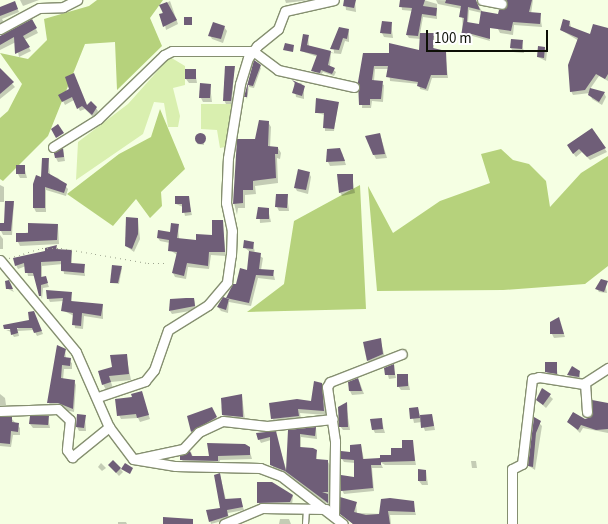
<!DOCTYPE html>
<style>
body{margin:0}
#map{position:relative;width:608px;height:524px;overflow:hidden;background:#f5ffe3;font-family:"Source Sans 3",sans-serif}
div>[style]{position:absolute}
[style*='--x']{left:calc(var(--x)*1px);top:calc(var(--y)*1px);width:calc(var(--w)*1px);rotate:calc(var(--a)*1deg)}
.green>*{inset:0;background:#d9efaf}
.forest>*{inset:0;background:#b6d27c}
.shadow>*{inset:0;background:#0003}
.building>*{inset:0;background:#6f5e78}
.round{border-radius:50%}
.path>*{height:1px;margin-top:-0.5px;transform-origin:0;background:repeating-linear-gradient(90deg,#9da48f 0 1px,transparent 0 5px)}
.roads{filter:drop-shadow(1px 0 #858f70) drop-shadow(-1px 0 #858f70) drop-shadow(0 1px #858f70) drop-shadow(0 -1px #858f70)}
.lane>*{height:4.5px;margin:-2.25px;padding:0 2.25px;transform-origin:2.25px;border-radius:2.25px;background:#fff}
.street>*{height:9px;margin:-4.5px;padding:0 4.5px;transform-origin:4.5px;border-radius:4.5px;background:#fff}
span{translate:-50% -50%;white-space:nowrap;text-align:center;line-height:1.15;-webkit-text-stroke:5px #fff;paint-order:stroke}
.scale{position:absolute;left:426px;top:30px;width:122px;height:22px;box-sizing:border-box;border:2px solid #0c0f05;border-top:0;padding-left:6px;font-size:15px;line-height:18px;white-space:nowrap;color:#0c0f05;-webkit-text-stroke:4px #fff;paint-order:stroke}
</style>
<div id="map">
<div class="green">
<div style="clip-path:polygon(170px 57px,185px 66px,185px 85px,173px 88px,180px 116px,178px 127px,168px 127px,164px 103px,154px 102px,143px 134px,76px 180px,78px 142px,128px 104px)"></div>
<div style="clip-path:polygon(201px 104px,234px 104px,225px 147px,220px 148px,217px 130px,201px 129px)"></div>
</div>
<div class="forest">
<div style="clip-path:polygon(97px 0,163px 0,150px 18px,162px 46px,117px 90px,115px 42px,85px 44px,48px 136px,3px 181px,0 179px,0 118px,8px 111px,22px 84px,0 53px,28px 59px,47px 40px,44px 19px,89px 6px)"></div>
<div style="clip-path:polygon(160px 109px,185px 169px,161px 192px,162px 206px,150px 218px,136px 199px,113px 226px,67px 194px,119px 154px,151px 137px)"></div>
<div style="clip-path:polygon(501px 149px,513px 160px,529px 164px,546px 181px,550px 207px,581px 173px,608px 156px,608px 266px,585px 284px,503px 290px,377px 291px,368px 186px,393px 233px,440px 201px,490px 183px,481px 154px)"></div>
<div style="clip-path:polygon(360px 185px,366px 309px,247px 312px,284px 284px,294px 221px)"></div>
</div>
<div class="shadow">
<div style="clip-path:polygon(20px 0,39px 0,23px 6px)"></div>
<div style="clip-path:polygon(285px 0,310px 0,286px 3px)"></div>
<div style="clip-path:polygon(345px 0,355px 1px,356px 12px,346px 10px)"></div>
<div style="clip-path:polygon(401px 0,424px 0,437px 4px,437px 19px,423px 17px,420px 34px,433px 35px,434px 50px,445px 52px,448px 78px,432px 78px,428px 91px,420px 89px,419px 84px,390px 81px,389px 69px,375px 69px,374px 81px,384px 85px,383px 102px,372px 101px,371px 108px,362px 108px,364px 55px,420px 52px,421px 39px,409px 38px,407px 35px,413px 11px,402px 10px)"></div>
<div style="clip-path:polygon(evenodd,436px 0,475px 1px,482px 11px,490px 41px,469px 35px,470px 45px,463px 45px,462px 9px,438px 4px,436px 0,469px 10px,482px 13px,480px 25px,468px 23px,469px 10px)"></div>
<div style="clip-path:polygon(506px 0,533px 0,531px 14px,540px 15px,542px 27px,514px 25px,513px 35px,500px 33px,498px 29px,501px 11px,509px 6px)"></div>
<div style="clip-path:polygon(170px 1px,178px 24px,166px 30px,161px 6px)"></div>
<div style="clip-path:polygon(16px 5px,19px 12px,2px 19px,4px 23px,0 25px,0 8px)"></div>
<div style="clip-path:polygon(32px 21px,38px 33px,24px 40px,31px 51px,19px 57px,16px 42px,0 50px,0 40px)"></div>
<div style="clip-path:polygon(570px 22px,571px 28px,591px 36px,608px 36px,608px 81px,599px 76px,590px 89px,604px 93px,606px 97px,602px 105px,592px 99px,590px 93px,573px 95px,571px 91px,579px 41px,561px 30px)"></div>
<div style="clip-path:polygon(391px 23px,393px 38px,384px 37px,382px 33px)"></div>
<div style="clip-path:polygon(224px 27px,227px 31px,223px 43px,212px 39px,210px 35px)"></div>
<div style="clip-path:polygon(349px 30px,349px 42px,345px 41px,341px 54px,331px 53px,330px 67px,336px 72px,334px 76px,323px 72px,321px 75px,314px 73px,318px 57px,301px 51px,308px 36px,309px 46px,334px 53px,333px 41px,337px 41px)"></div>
<div style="clip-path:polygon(522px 42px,524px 53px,513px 52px,511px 48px)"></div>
<div style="clip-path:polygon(545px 48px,547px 52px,546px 61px,538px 57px)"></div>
<div style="clip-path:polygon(255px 62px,261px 68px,254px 88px,249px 87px,247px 99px,246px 97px)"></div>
<div style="clip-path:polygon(234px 68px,232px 104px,226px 104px,224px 100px)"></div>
<div style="clip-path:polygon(0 70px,15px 87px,0 99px)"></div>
<div style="clip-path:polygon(195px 71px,197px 83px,189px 83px,186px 79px)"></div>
<div style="clip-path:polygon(294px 83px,301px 83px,304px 87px,304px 99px,296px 97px)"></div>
<div style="clip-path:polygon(210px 85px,212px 102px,203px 102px,201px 98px)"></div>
<div style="clip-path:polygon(71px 89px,87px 107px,96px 108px,98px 111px,94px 118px,85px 109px,80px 111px,74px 100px,65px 105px,60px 95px)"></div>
<div style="clip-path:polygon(338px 103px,334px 131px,325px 131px,325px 115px,317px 113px)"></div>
<div style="clip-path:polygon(268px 122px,271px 127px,270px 148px,278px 148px,281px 153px,280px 159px,277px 158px,278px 183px,255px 186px,256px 194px,245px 195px,245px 208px,238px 208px,237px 215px,234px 203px,256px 141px)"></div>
<div style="clip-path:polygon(592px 130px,607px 152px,590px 160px,582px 152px,576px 157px,570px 149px)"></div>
<div style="clip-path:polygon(199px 133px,204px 135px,204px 145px,197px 144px)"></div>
<div style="clip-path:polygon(380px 134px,387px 158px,376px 159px,374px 155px)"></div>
<div style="clip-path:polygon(63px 150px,65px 161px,58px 162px,56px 158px)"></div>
<div style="clip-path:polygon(342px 153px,346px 165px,330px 166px,328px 162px)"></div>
<div style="clip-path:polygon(48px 159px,50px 175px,58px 178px,68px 189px,66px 196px,46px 190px,46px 212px,36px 212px,34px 208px)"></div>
<div style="clip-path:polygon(24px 166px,27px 178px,20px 178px,18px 174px)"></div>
<div style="clip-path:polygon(309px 173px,311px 177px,308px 194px,297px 191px,295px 187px)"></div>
<div style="clip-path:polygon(352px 175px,355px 193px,342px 196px,340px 192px)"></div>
<div style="clip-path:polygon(0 185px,4px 187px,4px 202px,0 202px)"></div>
<div style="clip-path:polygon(287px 195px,289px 211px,279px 211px,277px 207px)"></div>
<div style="clip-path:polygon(188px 198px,192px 215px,185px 216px,183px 207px,176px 204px)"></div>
<div style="clip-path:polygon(14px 202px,12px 235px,3px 235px,1px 231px)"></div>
<div style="clip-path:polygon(259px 208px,268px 209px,271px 222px,260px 223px)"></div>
<div style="clip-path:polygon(138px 219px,140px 239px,134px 252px,126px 246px)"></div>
<div style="clip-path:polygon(222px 222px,226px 256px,211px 255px,209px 269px,188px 267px,186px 279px,175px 277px,173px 273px,177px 255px,170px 250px,170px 243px,160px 241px,158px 238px,171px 233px,178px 225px,179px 239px,197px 241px,214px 236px)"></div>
<div style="clip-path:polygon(58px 225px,59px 244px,20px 246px,18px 242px,17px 235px)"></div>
<div style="clip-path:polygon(0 235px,3px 239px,3px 249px,0 249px)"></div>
<div style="clip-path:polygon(253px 243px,255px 253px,263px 258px,261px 270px,273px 271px,275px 280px,258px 278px,251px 306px,229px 302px,228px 313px,221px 311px,218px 307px,223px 299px,229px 301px,228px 298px,248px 271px,250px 252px,244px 247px)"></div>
<div style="clip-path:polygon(56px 246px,58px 250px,71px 252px,72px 264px,84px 265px,85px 276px,64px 274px,63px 264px,42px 266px,42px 278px,45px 277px,49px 287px,43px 288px,42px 299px,35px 276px,28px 276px,26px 266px,18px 269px,16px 265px)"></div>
<div style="clip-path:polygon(113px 267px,122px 268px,119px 284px,111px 283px)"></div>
<div style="clip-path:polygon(8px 282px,14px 292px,8px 289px)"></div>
<div style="clip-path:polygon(605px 282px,607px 293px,599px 292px,597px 289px)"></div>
<div style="clip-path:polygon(71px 293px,72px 302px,103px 305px,103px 319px,84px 316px,83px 329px,75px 328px,74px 316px,62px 310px,63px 301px,50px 302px,48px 298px)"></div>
<div style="clip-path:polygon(194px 299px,196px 310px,172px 314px,170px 311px)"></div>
<div style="clip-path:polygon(35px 316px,43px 334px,37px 336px,34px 330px,18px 331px,19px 336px,14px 337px,11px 332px,6px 330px,16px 330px)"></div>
<div style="clip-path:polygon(560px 323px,565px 337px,554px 338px,552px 334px)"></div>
<div style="clip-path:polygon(380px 339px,385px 358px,370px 364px,368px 361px)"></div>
<div style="clip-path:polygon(65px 350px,66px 359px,72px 363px,72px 369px,64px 369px,63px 380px,74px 381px,76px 385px,74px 412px,51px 407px,49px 403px)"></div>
<div style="clip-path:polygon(126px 355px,131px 380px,111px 382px,113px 388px,106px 390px,103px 384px)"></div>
<div style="clip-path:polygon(556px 363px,558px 377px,549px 375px,546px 371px)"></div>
<div style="clip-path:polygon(393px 366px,396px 378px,389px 379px,386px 368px)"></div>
<div style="clip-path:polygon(579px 372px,581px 381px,571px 379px,569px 375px)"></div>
<div style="clip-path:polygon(407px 375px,410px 390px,401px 390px,398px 386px)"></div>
<div style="clip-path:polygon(358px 379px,360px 383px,364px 394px,352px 395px,350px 391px)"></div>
<div style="clip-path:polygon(322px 384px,326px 415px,300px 413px,301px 420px,275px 422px,272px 418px,312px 402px)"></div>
<div style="clip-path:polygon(542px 389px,553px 399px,546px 408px,537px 400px)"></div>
<div style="clip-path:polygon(141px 392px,150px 419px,140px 422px,138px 418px,121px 419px,119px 415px)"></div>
<div style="clip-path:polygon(0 394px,5px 398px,6px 405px,0 406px)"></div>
<div style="clip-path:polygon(242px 396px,245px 420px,225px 418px,223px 415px)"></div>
<div style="clip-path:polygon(608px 403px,608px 433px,583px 428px,580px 433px,569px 422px,592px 418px)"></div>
<div style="clip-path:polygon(346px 404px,350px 430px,343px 430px,340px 426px)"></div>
<div style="clip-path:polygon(418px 408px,420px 417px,432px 415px,435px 430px,425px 431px,422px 422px,414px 423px,411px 409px)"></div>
<div style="clip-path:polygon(211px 409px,218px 421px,194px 435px,192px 431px)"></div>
<div style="clip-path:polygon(85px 416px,86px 431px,79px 431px,77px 427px)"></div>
<div style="clip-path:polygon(0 417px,11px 418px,20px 428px,20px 435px,13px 435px,11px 447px,0 446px)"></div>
<div style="clip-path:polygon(48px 417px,50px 428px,33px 428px,30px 424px)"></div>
<div style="clip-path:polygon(381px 419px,385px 433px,375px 433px,373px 429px)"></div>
<div style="clip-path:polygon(535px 419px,542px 426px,535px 470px,529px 466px)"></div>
<div style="clip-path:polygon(316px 428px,317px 439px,301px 437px,301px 448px,316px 451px,317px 460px,328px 462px,330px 465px,329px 505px,273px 469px,271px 440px,261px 443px,259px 439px,275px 433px,287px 472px,289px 431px)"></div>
<div style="clip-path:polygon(412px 441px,416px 465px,385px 465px,380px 462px,383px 468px,372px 468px,374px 491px,344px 494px,342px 490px,355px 478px,355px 463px,344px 462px,342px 459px,361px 445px,364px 460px,381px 460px,392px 456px)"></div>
<div style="clip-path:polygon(249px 448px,252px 459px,220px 460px,219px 464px,184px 463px,182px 460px,191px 452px,193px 457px,210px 457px)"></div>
<div style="clip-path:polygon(113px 461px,123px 472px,119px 476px,109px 465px)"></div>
<div style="clip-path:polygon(471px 461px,476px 461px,477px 468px,472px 468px)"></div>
<div style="clip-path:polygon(101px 463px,106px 468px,102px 471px,98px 467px)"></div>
<div style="clip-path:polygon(426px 471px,428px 485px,422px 485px,419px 481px)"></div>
<div style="clip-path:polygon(220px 475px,226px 500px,240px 499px,244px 510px,228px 513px,229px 519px,211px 524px,208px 511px,221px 509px)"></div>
<div style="clip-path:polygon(272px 483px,293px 496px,292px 505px,261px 506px,259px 503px)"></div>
<div style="clip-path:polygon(382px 500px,413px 503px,416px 515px,390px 515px,391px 524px,353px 524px,342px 514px,356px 503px,357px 513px,383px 514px)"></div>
<div style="clip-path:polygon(280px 519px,289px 519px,291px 524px,279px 524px)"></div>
<div style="clip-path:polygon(118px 522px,126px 522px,127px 524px,118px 524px)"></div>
</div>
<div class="building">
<div style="clip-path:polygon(344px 0,356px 0,354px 8px,343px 6px)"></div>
<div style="clip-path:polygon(400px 0,425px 0,423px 6px,437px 8px,436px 16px,422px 14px,418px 36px,406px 35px,412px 8px,399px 7px)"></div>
<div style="clip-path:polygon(446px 0,476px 0,480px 10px,468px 7px,467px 22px,479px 24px,481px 11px,498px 14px,499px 10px,507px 8px,507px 0,532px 0,529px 12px,541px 13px,540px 24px,513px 22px,511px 31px,490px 28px,490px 39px,468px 33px,469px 42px,460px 42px,464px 18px,459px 17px,461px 6px,445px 3px)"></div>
<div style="clip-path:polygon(15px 1px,18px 9px,0 16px,0 7px)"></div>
<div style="clip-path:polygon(167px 2px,177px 20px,163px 27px,159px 14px,163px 13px,159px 5px)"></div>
<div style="clip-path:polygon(184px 17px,192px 17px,192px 25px,184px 25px)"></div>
<div style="clip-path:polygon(32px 19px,37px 28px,23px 36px,30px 47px,15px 54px,14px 37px,0 45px,0 36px)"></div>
<div style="clip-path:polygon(563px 19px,570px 21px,569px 26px,590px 34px,593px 24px,608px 28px,608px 74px,605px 79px,596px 74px,585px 90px,570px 92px,568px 65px,578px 38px,560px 30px)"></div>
<div style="clip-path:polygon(382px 21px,392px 22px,391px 34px,380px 33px)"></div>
<div style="clip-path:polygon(213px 22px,225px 26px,221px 39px,208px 36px)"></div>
<div style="clip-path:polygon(339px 27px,349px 29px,347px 39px,343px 38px,339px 50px,330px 49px)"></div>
<div style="clip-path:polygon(420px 33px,434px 33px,433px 48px,446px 51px,447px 75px,431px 75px,426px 89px,417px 86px,418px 82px,386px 77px,388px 66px,374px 66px,372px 80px,383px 81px,381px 99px,370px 99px,370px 105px,359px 105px,358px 82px,363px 53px,389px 53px,389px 43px,419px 50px)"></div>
<div style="clip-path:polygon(303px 34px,309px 35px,307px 45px,331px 51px,328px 65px,335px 68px,332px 74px,321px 70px,320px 73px,311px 71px,317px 55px,300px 51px)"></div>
<div style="clip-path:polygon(511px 39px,523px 40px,522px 49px,510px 48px)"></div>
<div style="clip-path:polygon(285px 43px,294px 45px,293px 52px,283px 50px)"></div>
<div style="clip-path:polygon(538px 46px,545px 47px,544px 58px,537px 57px)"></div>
<div style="clip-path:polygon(254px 60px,261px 65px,259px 70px,253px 86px,248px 85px,247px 97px,244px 97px)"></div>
<div style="clip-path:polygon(225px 66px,235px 66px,231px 101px,223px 101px)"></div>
<div style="clip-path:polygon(0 68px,14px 82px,0 94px)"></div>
<div style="clip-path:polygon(185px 69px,196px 69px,196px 79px,185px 79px)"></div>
<div style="clip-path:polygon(74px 73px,87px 105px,91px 101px,97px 107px,92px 115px,82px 106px,77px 109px,72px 97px,62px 102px,58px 95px,69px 89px,65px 77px)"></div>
<div style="clip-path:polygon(292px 80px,305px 86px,302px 96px,292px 93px,295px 83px)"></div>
<div style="clip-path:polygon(200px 83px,211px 84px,210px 98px,199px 98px)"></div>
<div style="clip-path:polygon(590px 88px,605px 92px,599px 102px,588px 95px)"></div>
<div style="clip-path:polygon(316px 98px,339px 102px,334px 129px,323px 128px,324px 113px,315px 113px)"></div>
<div style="clip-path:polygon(259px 120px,269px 121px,268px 146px,278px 147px,278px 154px,275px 154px,276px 178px,253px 181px,253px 190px,243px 190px,243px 203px,233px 204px,237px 139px,255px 139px)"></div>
<div style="clip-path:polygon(58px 124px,64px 133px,56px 138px,51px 129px)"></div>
<div style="clip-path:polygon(592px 128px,606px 148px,587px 157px,579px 149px,573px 154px,567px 145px)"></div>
<div class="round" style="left:194.5px;top:132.5px;width:11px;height:11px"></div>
<div style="clip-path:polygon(380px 133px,385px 154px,373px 155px,365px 136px)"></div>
<div style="clip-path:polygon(63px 148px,64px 157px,55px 158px,54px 153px)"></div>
<div style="clip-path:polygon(340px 148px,345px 161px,326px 162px,327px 149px)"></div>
<div style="clip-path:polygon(42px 158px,49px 158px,48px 173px,67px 184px,64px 193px,45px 187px,45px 208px,33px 208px,33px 184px,36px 175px,41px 177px)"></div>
<div style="clip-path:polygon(16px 165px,25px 165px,25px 174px,16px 174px)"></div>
<div style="clip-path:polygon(298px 169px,310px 172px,306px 190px,294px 188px)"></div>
<div style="clip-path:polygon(337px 174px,353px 174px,353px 189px,339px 193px)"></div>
<div style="clip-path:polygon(276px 194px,288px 194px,287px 208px,275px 207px)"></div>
<div style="clip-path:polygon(175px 196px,189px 196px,191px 212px,182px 213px,182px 204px,175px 204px)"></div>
<div style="clip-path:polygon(5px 201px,14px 201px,11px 231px,0 231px,0 223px,4px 223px)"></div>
<div style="clip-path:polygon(258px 207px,269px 208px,269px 219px,256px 219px)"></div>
<div style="clip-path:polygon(126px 217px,138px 218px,138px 234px,132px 249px,125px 246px)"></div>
<div style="clip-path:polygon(212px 220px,223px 220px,225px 252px,209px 252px,208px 266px,187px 263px,184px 276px,172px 273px,177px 252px,168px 251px,169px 240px,157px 238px,158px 230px,170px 232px,171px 223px,179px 224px,177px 238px,196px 240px,196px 234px,212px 235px)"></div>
<div style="clip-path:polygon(28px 223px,58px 224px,57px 240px,16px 242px,16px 233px,28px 233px)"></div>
<div style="clip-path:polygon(244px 240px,254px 242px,253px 249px,243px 248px)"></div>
<div style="clip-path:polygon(57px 245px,56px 249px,72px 250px,71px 263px,85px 264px,84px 273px,61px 271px,61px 261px,41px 262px,41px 277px,46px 276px,48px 283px,41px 285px,41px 296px,39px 296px,33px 273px,25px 273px,24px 263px,15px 266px,13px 258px,45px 251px,45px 248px)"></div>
<div style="clip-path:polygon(249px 251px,261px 253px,259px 269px,274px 270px,273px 276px,256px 275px,249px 303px,226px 298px,233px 284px,236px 284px,240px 268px,247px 270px)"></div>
<div style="clip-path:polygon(112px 265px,122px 266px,118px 283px,110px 283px)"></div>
<div style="clip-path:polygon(601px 279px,608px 281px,604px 292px,595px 289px)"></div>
<div style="clip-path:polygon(9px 280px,13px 289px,6px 289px,5px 281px)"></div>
<div style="clip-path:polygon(46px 290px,72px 292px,71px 301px,103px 304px,101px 316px,82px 313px,81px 326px,72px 325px,73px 313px,61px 311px,63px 298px,47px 299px)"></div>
<div style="clip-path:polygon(223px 297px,229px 299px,226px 310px,217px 307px)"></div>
<div style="clip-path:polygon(186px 298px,194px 298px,195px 306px,169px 311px,170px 299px)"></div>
<div style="clip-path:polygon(34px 311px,42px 331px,34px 333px,32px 328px,17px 328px,18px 333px,11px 335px,10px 329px,4px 329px,3px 325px,29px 320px,28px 312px)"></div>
<div style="clip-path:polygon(559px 317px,564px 334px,550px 334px,550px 322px)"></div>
<div style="clip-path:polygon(381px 338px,383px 354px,367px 361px,363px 342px)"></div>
<div style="clip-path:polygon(57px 345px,66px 349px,64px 357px,71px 358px,70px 366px,62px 365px,61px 378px,75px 380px,73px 409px,58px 403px,47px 403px)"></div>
<div style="clip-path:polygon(127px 354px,129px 374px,109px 376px,111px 382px,102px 385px,98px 371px,112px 367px,110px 355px)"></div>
<div style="clip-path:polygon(545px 362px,557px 362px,557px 374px,545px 372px)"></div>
<div style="clip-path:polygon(394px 364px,395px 375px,385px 375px,384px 368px)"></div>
<div style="clip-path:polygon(572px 366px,580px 371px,579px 377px,567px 375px)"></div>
<div style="clip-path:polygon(397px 374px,408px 374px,408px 386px,397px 387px)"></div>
<div style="clip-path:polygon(358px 378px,362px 391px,349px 391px,348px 382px)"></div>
<div style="clip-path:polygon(314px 381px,322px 383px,324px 411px,298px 409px,299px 416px,271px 419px,269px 403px,297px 399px,311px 401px)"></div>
<div style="clip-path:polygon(542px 388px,551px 394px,543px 405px,536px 400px)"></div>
<div style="clip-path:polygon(142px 391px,149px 415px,137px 418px,136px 414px,117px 416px,115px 399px,132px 397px,131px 394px)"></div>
<div style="clip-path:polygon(242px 394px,243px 417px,222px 415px,221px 398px)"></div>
<div style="clip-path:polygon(592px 400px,608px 403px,608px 429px,596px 430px,581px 425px,578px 430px,567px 422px,573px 412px,585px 419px,591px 417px)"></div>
<div style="clip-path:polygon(347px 402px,348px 427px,339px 427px,338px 407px)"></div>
<div style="clip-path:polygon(212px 407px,217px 417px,191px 432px,187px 416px)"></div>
<div style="clip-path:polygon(418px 407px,420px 418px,410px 419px,409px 408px)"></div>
<div style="clip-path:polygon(77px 414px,86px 415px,84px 428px,76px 427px)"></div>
<div style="clip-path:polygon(432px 414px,434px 426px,421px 428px,420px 415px)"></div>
<div style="clip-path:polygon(30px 416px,49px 416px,48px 425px,29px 424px)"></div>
<div style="clip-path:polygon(0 417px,12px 417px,12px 422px,19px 423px,18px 432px,11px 431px,10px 444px,0 443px)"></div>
<div style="clip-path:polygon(534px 417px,541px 421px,536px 433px,533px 467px,528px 466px)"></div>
<div style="clip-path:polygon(382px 418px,383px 429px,372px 430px,370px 419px)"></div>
<div style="clip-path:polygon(316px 427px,315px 436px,300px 434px,300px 447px,313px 448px,317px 450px,316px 459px,328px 460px,328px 492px,322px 492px,328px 494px,328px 503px,285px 471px,270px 465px,270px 437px,258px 440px,256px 433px,276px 431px,286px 471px,288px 430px)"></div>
<div style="clip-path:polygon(402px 440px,413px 440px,415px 461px,381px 462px,381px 465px,371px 465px,373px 488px,341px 491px,341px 475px,354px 477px,354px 460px,341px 459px,341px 451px,350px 452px,350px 445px,361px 444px,363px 459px,380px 458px,380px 455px,391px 455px,391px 448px,402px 448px)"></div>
<div style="clip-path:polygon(207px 443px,245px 444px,250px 447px,250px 455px,218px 456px,218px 461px,180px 460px,180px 456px,190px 451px,192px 456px,209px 456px)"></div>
<div style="clip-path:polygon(113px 460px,121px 468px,116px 473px,108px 465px)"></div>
<div style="clip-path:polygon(125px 463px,133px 468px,130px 474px,121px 469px)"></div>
<div style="clip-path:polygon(418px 469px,426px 470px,426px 481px,418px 481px)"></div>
<div style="clip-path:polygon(220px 473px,225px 499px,241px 498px,243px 507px,227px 510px,228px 516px,209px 522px,206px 510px,220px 508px,214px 475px)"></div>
<div style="clip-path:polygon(257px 482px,272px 482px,293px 495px,290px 502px,257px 503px)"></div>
<div style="clip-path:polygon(340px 497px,357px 502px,354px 512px,366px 515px,379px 514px,381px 499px,390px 498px,414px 501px,415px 512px,388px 511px,390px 524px,353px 524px,340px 514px)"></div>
<div style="clip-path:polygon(163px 517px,193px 519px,193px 524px,163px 524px)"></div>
</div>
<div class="path">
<div style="--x:9;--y:258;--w:34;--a:-17"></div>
<div style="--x:42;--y:248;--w:19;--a:0"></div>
<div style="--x:61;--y:248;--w:88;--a:9.8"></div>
<div style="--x:148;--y:263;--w:20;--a:0"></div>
</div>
<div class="roads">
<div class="lane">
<div style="--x:305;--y:524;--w:15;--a:-86"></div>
</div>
<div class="street">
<div style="--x:482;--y:0;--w:20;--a:11"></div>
<div style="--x:0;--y:29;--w:44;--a:-28.3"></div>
<div style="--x:39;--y:8;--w:24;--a:-2"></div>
<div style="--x:63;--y:7;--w:16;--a:-27"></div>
<div style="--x:53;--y:147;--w:53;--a:-31.9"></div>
<div style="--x:98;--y:119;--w:92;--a:-44.1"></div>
<div style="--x:164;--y:55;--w:9;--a:-27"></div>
<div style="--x:172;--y:51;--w:81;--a:0"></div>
<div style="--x:253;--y:51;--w:31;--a:37"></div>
<div style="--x:278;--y:70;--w:78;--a:12.6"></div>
<div style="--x:0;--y:260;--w:119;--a:50.4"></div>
<div style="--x:76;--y:352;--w:82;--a:66.3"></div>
<div style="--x:109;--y:427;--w:40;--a:53"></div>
<div style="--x:133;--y:459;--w:43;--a:9.5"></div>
<div style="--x:175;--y:466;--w:85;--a:1.3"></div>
<div style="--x:260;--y:468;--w:22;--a:21"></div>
<div style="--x:281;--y:476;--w:78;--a:37.7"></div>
<div style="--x:585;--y:383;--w:29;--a:86"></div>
<div style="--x:98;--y:397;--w:50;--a:-18.8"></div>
<div style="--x:145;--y:381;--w:14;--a:-51"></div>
<div style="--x:154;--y:370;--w:42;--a:-70.7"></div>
<div style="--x:168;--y:330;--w:47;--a:-32"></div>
<div style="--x:208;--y:305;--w:30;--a:-50"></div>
<div style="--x:227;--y:282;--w:27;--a:-82"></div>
<div style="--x:231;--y:255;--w:24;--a:-88"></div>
<div style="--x:232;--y:231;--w:29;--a:-102"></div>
<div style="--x:226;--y:203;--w:45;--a:-87.5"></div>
<div style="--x:228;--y:158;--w:75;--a:-80.8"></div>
<div style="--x:240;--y:84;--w:27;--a:-73"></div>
<div style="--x:248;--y:58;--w:15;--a:-53"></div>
<div style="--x:257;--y:46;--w:27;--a:-39"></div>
<div style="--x:278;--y:29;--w:19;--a:-69"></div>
<div style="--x:285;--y:11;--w:50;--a:-12.7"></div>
<div style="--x:0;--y:411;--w:58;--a:-2"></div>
<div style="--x:58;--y:409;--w:16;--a:43"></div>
<div style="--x:70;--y:420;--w:30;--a:96"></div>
<div style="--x:67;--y:450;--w:9;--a:54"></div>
<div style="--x:72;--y:457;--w:48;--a:-39"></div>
<div style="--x:136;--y:459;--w:48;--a:-12"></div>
<div style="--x:183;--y:449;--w:23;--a:-47"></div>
<div style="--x:199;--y:432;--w:26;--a:-25"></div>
<div style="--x:223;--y:421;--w:44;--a:6.5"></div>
<div style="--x:267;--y:426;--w:66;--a:-6.1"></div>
<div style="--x:334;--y:516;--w:75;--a:-89.2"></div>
<div style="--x:335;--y:441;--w:55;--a:-98.4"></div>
<div style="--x:327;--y:387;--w:6;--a:-59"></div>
<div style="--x:330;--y:382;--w:77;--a:-21.3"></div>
<div style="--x:224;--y:524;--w:41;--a:-22.8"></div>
<div style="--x:262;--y:508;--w:64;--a:0.9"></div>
<div style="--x:512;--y:524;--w:55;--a:-90"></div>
<div style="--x:512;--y:469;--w:11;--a:-27"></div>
<div style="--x:522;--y:464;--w:86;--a:-83.3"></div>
<div style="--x:532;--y:379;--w:7;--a:-16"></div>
<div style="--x:539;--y:377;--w:45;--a:9"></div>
<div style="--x:583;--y:384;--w:30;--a:-33"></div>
</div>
</div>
<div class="scale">100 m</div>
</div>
